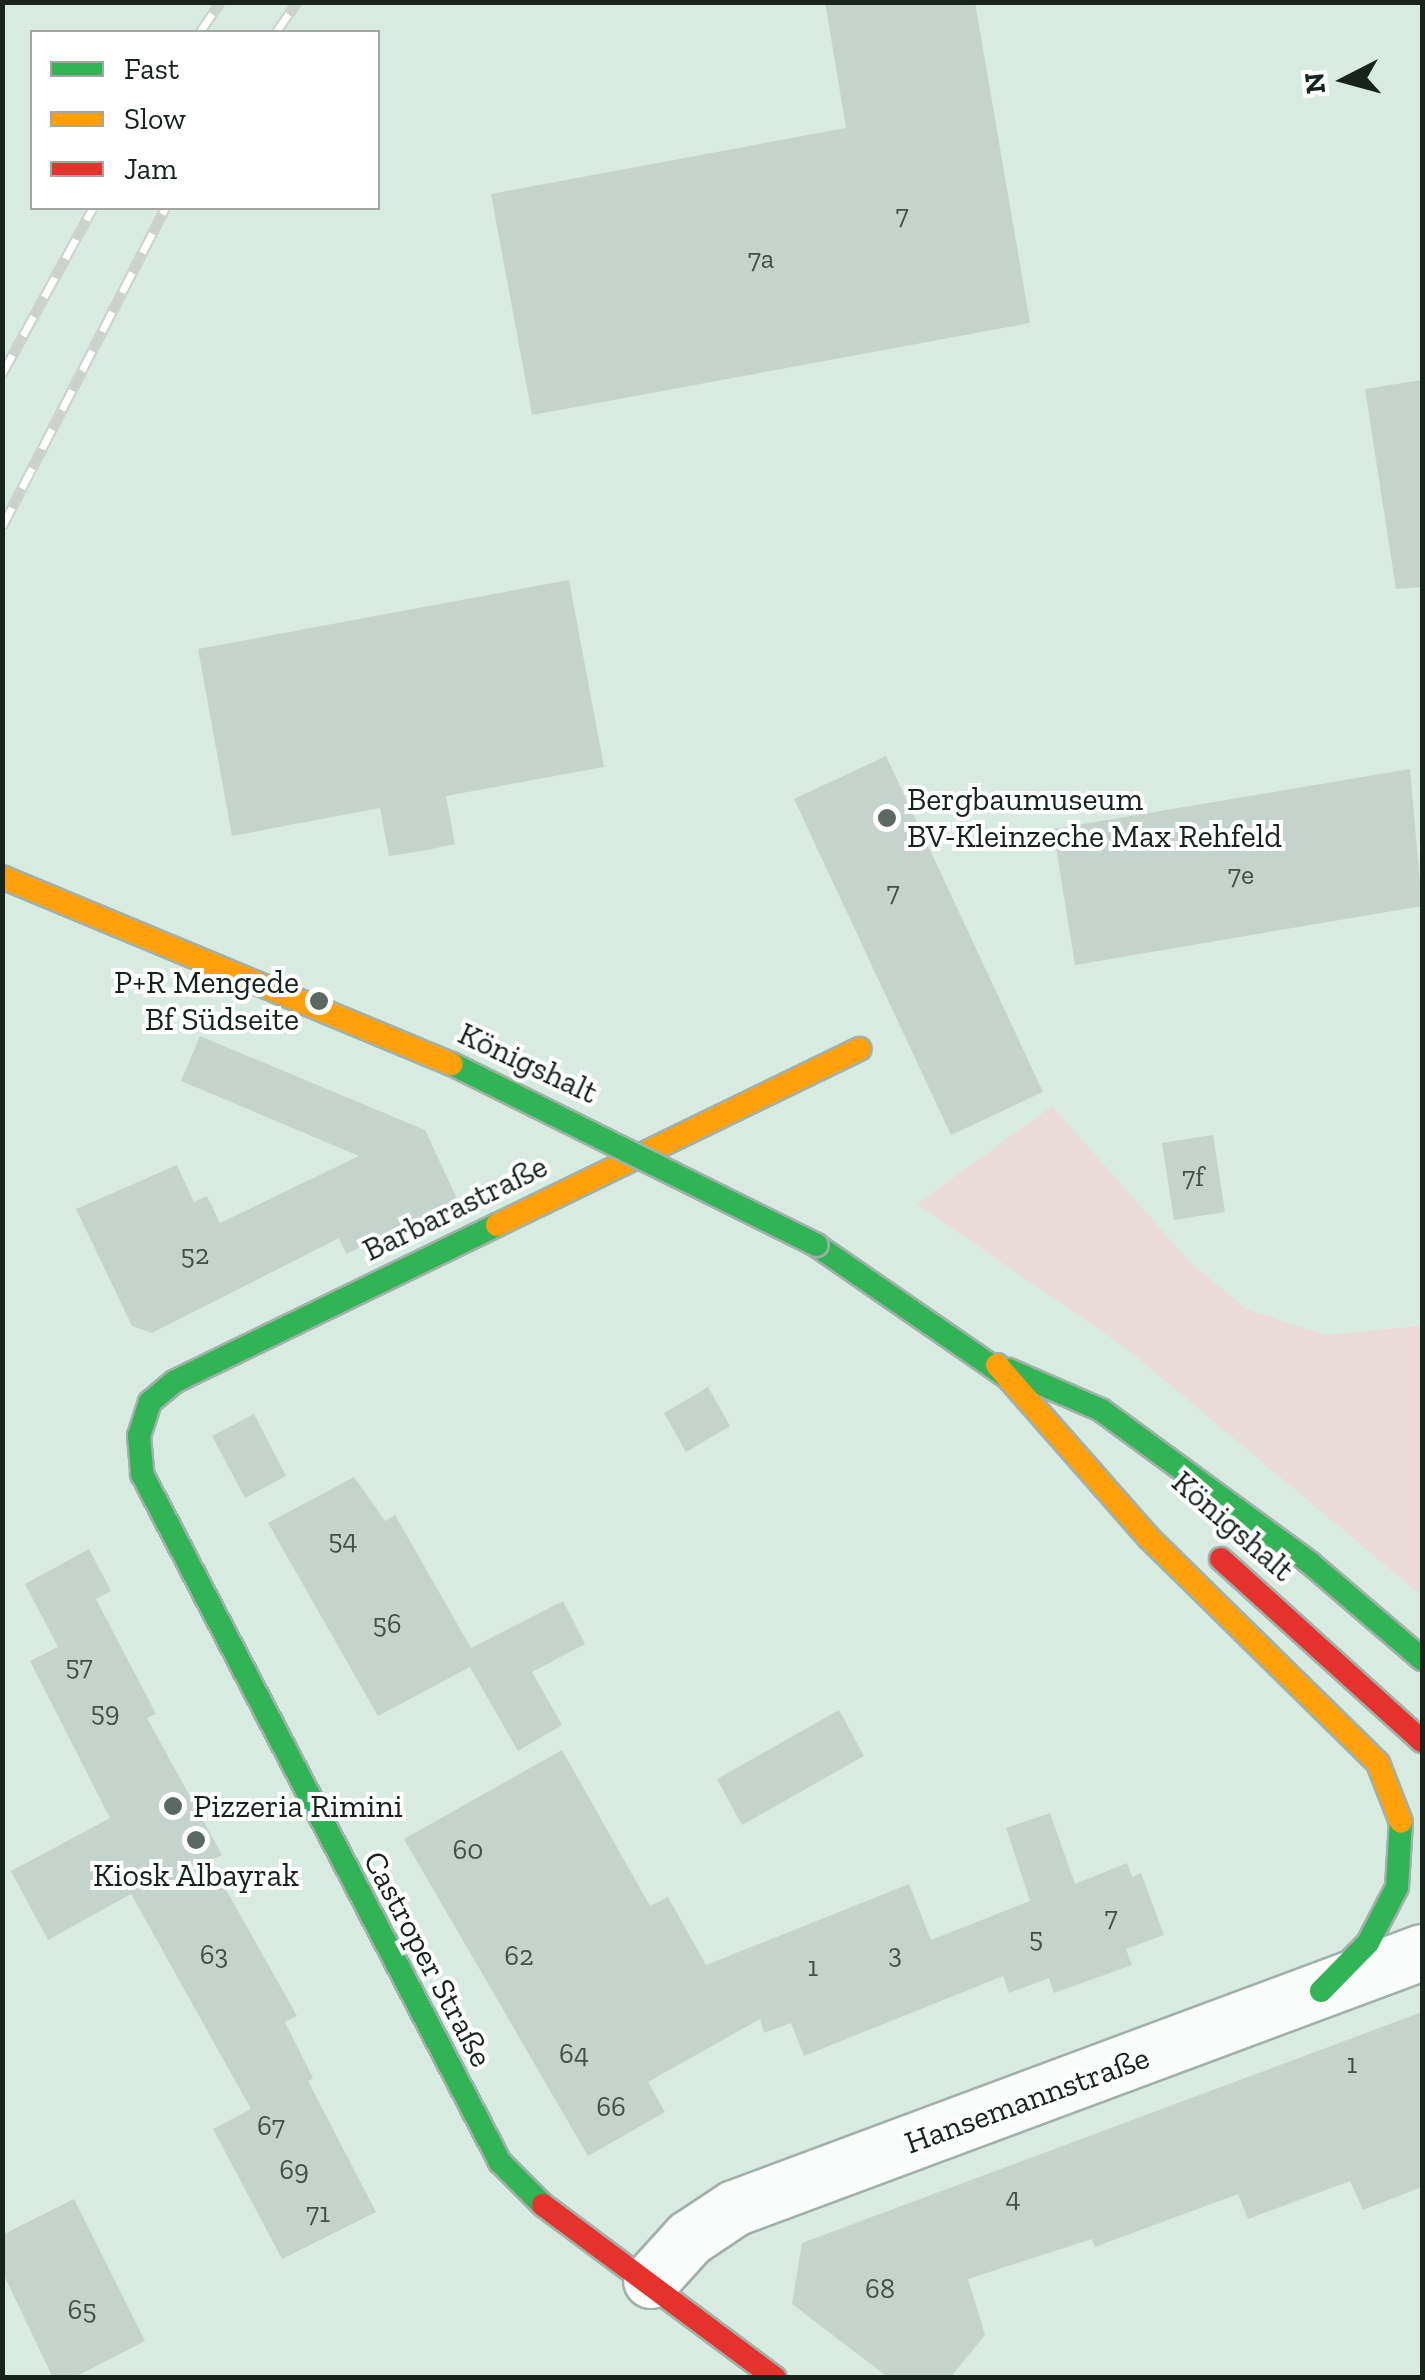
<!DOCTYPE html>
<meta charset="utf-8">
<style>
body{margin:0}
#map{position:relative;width:1425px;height:2380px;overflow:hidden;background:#d7ebe1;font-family:"Zilla Slab",serif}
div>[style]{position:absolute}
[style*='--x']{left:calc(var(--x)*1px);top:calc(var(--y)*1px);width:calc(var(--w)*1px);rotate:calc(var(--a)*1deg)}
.green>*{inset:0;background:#ebdada}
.building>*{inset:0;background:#c4d4cd}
.roads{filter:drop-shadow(2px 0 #a1b0a8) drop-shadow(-2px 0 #a1b0a8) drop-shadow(0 2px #a1b0a8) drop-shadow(0 -2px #a1b0a8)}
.street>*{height:55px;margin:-27.5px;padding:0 27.5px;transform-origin:27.5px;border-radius:27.5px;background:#f9fcfa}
.fast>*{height:22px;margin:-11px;padding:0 11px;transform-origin:11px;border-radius:11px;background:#30b455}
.slow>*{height:22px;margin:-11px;padding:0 11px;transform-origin:11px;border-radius:11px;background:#ff9f0a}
.jam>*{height:22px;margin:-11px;padding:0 11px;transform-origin:11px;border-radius:11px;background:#e5322d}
.rail>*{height:11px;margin-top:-5.5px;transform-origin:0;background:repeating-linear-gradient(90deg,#fff 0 22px,#cbd2ce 0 44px);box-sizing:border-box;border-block:2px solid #cbd2ce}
.bridges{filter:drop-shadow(2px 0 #a1b0a8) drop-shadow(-2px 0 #a1b0a8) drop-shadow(0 2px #a1b0a8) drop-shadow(0 -2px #a1b0a8)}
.fast-bridge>*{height:22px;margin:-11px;padding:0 11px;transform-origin:11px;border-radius:11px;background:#30b455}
.slow-bridge>*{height:22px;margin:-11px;padding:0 11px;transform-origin:11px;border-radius:11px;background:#ff9f0a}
.dots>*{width:28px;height:28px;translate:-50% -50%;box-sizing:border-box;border:5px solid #fff;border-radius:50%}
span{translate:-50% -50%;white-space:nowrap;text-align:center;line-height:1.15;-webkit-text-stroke:8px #fff;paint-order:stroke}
.number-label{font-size:28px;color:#425049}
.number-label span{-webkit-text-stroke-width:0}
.poi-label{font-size:32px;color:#16241d}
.left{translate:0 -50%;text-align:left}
.right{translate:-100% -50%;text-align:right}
.street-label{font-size:32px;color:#16241d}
.frame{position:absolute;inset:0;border:5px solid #16241d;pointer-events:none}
.legend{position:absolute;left:30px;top:30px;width:350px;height:180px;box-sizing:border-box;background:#fff;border:2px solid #a2a7a5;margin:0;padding:12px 18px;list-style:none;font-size:30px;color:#16241d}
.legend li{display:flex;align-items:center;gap:20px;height:50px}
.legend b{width:50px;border:2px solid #a2a7a5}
.north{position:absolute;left:1295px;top:30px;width:100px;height:100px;-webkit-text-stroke:8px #fff;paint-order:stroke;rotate:264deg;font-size:28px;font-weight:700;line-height:40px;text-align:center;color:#16241d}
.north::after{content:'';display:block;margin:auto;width:35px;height:45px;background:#16241d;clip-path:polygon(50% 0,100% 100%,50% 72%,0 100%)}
</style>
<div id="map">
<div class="green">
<div style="clip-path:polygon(1052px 1106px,1190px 1262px,1246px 1309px,1325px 1335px,1422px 1326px,1422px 1596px,1127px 1349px,917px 1204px)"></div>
</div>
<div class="building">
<div style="clip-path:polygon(825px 2px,975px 2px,1030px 323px,532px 415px,491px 194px,846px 128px)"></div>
<div style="clip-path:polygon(1422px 380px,1422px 587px,1396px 589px,1365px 389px)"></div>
<div style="clip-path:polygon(569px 580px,604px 767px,446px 796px,455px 844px,422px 851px,389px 856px,380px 808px,232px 836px,198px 649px)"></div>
<div style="clip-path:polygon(886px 756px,1043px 1092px,951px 1135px,794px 799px)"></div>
<div style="clip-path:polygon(1410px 769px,1422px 906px,1075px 965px,1053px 829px)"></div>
<div style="clip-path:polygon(200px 1036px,425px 1130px,458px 1201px,346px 1254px,339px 1238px,152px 1333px,132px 1326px,76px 1209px,177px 1165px,194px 1202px,207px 1196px,220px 1223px,359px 1156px,181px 1081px)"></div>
<div style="clip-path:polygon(1213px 1135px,1225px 1212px,1174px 1220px,1162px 1143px)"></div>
<div style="clip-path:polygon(708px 1387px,730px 1426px,686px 1452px,664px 1413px)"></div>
<div style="clip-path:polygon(254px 1414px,286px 1476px,245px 1498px,212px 1436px)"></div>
<div style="clip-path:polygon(354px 1477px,385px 1521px,395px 1515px,471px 1648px,563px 1601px,585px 1644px,532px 1672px,562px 1725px,518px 1751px,470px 1667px,378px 1716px,268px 1523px)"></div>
<div style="clip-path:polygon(89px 1549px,111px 1591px,96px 1599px,156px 1714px,147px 1718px,222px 1855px,210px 1861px,297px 2016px,285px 2022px,313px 2078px,308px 2081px,376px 2212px,282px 2259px,213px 2129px,251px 2109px,131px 1894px,48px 1940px,11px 1871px,110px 1818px,30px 1661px,58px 1647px,25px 1584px)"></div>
<div style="clip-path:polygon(839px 1710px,864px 1756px,742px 1825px,717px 1779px)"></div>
<div style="clip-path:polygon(562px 1750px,650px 1906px,668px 1897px,706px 1965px,909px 1884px,931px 1940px,1030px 1901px,1006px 1828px,1050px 1813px,1075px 1884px,1127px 1863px,1132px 1877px,1141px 1873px,1164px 1935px,1126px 1949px,1132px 1965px,1054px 1993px,1049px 1978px,1009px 1993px,1003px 1976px,804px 2056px,791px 2023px,764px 2033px,760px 2019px,648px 2082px,665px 2112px,588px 2156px,404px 1839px)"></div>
<div style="clip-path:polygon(1422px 2012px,1422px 2187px,1363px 2210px,1350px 2181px,1248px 2219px,1238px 2194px,1095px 2247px,1092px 2239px,968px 2279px,985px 2335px,950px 2378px,889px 2378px,792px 2304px,802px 2243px)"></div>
<div style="clip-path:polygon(74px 2199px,145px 2341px,73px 2378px,53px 2378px,2px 2271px,2px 2235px)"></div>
</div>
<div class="roads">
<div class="street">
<div style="--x:651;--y:2280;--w:57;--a:-47.9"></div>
<div style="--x:689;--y:2238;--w:54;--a:-33.7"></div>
<div style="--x:734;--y:2208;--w:734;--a:-20.41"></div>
</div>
<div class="fast">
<div style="--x:497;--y:1225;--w:359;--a:154.1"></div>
<div style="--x:174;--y:1382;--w:31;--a:140"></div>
<div style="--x:150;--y:1402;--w:36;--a:108"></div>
<div style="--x:139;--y:1436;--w:38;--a:85"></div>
<div style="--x:142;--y:1474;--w:776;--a:62.51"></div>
<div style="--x:500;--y:2162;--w:61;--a:45"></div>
<div style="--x:816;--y:1245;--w:252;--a:34.6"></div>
<div style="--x:1009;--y:1370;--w:100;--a:23.5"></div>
<div style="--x:1101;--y:1410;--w:259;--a:36.2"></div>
<div style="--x:1310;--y:1563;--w:148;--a:40.6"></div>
<div style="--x:1321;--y:1991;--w:67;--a:-45.6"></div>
<div style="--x:1368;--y:1943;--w:63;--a:-62.6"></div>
<div style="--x:1397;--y:1887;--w:65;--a:-86.5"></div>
</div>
<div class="slow">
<div style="--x:497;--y:1225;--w:403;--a:-25.9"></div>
<div style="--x:997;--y:1365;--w:230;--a:48.7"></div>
<div style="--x:1149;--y:1538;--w:321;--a:44.5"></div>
<div style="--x:1378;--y:1763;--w:63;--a:68.7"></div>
</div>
<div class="jam">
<div style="--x:1221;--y:1559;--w:271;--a:42.2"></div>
<div style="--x:543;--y:2205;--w:289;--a:36.7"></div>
</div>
</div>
<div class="rail">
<div style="--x:200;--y:32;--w:36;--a:-56"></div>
<div style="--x:276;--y:32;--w:37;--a:-55"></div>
<div style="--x:2;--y:374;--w:189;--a:-61.3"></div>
<div style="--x:2;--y:527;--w:358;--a:-62.9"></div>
</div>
<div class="bridges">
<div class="fast-bridge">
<div style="--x:452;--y:1064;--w:407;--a:26.4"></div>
</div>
<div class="slow-bridge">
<div style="--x:2;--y:877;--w:487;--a:22.6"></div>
</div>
</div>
<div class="dots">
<div style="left:887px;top:818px;background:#5a6a62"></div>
<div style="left:319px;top:1001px;background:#5a6a62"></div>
<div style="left:173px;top:1806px;background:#5a6a62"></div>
<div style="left:196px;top:1840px;background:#5a6a62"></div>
</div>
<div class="number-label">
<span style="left:902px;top:215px">7</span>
<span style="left:761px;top:259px">7a</span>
<span style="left:1241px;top:875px">7e</span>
<span style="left:893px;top:892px">7</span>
<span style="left:1193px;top:1177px">7f</span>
<span style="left:195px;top:1255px">52</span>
<span style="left:343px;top:1540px">54</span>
<span style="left:387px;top:1624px">56</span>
<span style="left:79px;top:1666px">57</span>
<span style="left:105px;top:1712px">59</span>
<span style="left:468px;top:1850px">60</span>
<span style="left:1111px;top:1917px">7</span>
<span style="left:1036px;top:1938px">5</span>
<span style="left:895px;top:1954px">3</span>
<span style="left:214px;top:1955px">63</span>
<span style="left:519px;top:1956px">62</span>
<span style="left:813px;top:1967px">1</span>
<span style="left:574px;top:2054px">64</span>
<span style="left:1352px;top:2064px">1</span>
<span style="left:611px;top:2107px">66</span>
<span style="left:271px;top:2126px">67</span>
<span style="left:294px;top:2170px">69</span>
<span style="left:1013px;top:2198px">4</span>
<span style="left:318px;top:2213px">71</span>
<span style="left:880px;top:2289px">68</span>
<span style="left:82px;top:2310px">65</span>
</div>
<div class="poi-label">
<span class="left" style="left:907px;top:818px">Bergbaumuseum<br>BV-Kleinzeche Max Rehfeld</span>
<span class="right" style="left:299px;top:1001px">P+R Mengede<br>Bf Südseite</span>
<span class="left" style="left:193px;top:1806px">Pizzeria Rimini</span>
<span style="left:196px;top:1875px">Kiosk Albayrak</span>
</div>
<div class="street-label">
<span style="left:528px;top:1063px;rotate:25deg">Königshalt</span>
<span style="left:455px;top:1208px;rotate:-26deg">Barbarastraße</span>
<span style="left:1233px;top:1526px;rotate:41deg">Königshalt</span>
<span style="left:428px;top:1959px;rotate:62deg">Castroper Straße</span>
<span style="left:1027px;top:2100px;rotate:-20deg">Hansemannstraße</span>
</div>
<div class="frame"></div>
<ul class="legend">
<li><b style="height:12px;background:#30b455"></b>Fast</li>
<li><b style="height:12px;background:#ff9f0a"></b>Slow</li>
<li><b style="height:12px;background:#e5322d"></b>Jam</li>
</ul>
<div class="north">N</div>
</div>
